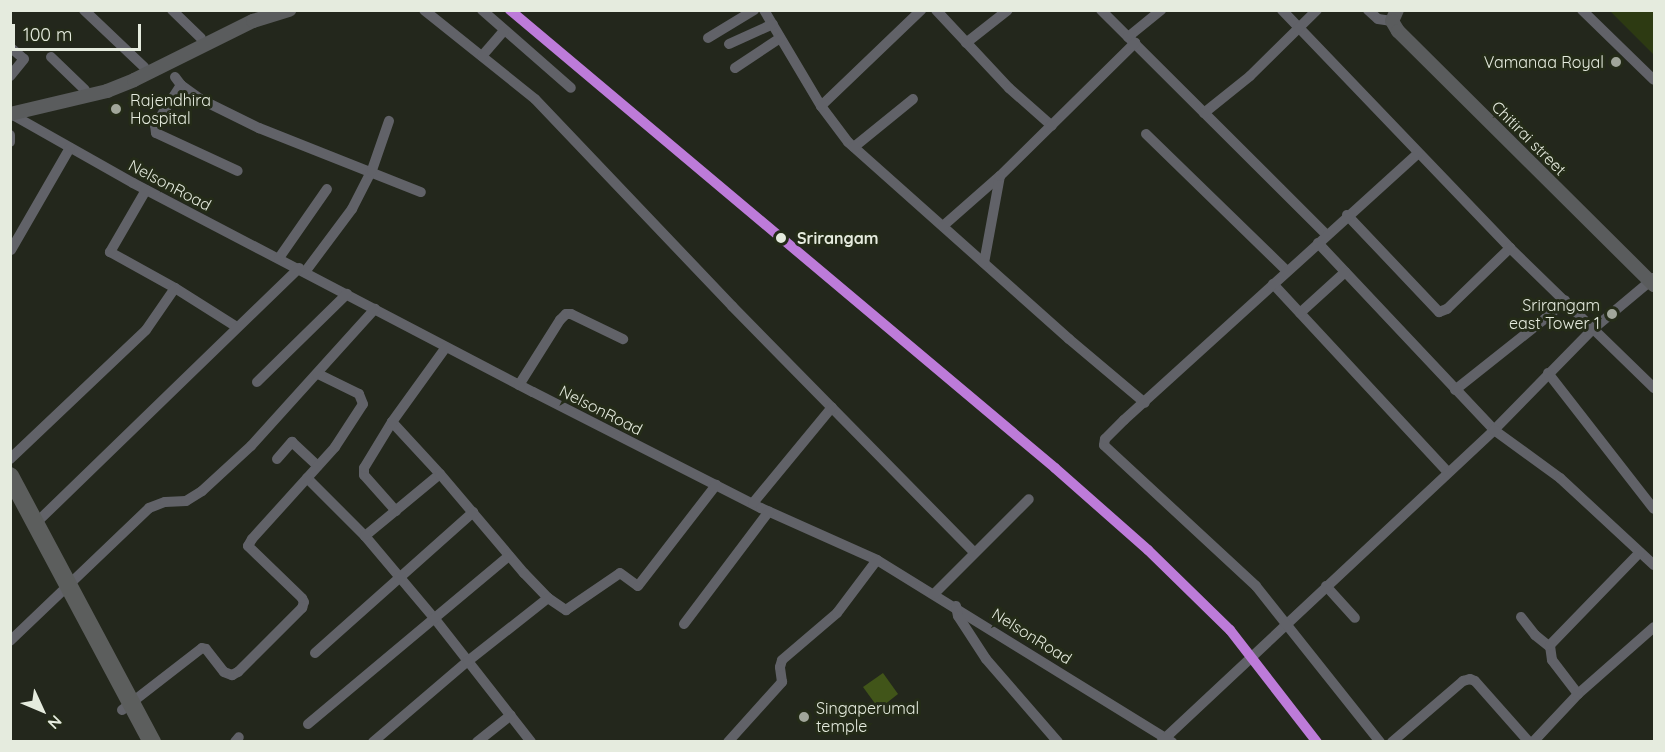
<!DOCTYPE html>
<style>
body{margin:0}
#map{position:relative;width:1665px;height:752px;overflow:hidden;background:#23271c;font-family:Quicksand,sans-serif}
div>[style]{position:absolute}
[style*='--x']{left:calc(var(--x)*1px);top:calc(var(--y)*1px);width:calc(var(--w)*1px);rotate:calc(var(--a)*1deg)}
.green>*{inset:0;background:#2d3a12}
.water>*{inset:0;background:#415519}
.street>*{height:10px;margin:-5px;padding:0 5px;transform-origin:5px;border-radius:5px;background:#616268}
.secondary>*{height:14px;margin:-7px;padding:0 7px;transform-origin:7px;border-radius:7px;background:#5a5c5d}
.highway>*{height:18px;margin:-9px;padding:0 9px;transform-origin:9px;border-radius:9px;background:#5c5e5d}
.rail-1>*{height:10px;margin:-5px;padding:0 5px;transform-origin:5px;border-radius:5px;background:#bd7bd9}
.dots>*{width:16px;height:16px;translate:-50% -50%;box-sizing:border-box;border:3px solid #242b18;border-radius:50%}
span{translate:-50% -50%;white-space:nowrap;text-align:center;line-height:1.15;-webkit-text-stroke:6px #242b18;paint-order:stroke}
.poi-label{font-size:16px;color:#e5ebde}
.right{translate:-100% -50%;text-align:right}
.left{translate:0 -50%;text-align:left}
.street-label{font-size:16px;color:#e5ebde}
.stop-label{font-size:16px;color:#e5ebde;font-weight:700}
.frame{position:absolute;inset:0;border:12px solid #e5ebde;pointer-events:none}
.north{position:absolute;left:12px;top:680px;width:60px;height:60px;-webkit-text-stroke:4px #242b18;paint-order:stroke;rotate:134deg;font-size:16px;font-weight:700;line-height:24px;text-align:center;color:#e5ebde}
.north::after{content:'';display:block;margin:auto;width:21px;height:27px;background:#e5ebde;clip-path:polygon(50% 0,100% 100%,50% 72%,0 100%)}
.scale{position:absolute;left:12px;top:24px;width:129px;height:27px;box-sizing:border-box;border:3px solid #e5ebde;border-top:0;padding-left:8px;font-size:18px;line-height:21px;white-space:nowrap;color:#e5ebde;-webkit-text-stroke:4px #242b18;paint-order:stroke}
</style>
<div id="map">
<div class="green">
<div style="clip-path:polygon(1610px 11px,1654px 11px,1654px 55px)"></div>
</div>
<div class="water">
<div style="clip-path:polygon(883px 673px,898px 694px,879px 709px,863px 687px)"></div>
</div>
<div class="street">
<div style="--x:84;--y:10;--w:83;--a:43.5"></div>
<div style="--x:172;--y:10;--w:40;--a:44"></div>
<div style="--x:424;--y:10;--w:142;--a:38.7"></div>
<div style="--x:535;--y:99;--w:286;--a:46.4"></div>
<div style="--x:732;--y:306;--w:346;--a:45.5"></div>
<div style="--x:482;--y:10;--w:118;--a:41.2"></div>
<div style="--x:764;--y:10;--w:112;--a:59.3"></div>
<div style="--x:821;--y:106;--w:45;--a:53.1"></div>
<div style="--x:848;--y:142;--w:296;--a:41.7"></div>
<div style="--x:1069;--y:339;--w:99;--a:40.1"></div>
<div style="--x:936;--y:10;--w:107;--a:46.9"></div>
<div style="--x:1009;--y:88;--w:57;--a:41.5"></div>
<div style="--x:1101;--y:10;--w:319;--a:44.9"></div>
<div style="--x:1282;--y:10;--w:330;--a:46.2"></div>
<div style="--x:1510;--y:248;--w:201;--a:44.2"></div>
<div style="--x:1368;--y:10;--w:13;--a:42"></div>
<div style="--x:1378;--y:19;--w:14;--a:8"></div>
<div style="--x:1582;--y:10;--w:100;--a:44.2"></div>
<div style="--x:1128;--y:37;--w:43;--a:-39.3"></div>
<div style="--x:708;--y:38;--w:54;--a:-31.3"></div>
<div style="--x:966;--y:43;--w:53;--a:-38.2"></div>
<div style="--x:729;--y:44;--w:48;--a:-24.4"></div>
<div style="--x:10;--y:47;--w:18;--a:41"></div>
<div style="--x:24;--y:59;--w:22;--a:129"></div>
<div style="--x:482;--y:56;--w:33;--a:-49"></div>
<div style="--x:51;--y:57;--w:47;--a:44.1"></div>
<div style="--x:735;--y:68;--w:54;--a:-33.7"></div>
<div style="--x:175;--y:77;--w:10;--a:53"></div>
<div style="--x:181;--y:85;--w:24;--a:36"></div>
<div style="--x:200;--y:99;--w:66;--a:26.2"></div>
<div style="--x:259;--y:128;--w:174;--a:21.6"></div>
<div style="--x:181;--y:85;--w:48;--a:123"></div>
<div style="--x:155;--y:125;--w:8;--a:83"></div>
<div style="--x:156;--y:133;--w:90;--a:24.9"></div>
<div style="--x:821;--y:106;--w:139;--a:-43.8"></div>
<div style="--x:1204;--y:113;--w:59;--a:-38.8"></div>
<div style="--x:1250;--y:76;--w:94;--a:-44.6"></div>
<div style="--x:11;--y:114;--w:140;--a:29.5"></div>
<div style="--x:133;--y:183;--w:451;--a:27.6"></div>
<div style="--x:533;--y:392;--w:256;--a:27"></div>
<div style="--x:761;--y:508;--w:127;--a:24.1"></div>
<div style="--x:877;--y:560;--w:347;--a:31.7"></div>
<div style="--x:1146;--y:134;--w:197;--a:44.2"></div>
<div style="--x:10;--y:135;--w:7;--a:90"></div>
<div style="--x:854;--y:147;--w:76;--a:-39.1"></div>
<div style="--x:146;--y:190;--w:72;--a:120.1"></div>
<div style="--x:110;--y:252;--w:74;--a:29"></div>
<div style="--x:175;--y:288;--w:73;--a:32.2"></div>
<div style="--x:1347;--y:215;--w:134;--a:46.5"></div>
<div style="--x:1439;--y:312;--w:9;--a:-21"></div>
<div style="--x:1447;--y:309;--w:88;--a:-44.1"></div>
<div style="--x:943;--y:226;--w:76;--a:-41.3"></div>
<div style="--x:1318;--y:243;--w:257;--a:46.7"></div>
<div style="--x:1494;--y:430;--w:141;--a:-45.6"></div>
<div style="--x:1593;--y:329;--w:80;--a:-39.9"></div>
<div style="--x:11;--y:250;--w:118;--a:-60"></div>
<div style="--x:279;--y:258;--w:84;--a:-55.2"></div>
<div style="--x:984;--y:263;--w:88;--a:-79.6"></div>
<div style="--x:1000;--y:176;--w:190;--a:-44.6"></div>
<div style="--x:305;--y:272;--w:79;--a:-53.3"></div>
<div style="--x:352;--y:209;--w:44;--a:-62.9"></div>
<div style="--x:372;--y:170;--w:52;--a:-70.9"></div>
<div style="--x:1273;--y:284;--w:257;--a:47.1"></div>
<div style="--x:1300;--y:313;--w:61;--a:-42.3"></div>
<div style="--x:1548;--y:373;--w:172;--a:52.1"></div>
<div style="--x:257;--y:382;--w:126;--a:-44.4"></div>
<div style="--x:519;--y:385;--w:77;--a:-57.8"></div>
<div style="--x:560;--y:320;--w:8;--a:-45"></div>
<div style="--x:566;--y:314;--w:5;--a:0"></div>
<div style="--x:571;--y:314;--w:58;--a:25.7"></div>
<div style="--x:1455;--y:390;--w:116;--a:-38.4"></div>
<div style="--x:1546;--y:318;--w:26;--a:-43"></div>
<div style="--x:392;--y:422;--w:71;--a:47.3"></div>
<div style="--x:10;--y:459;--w:187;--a:-43.5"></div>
<div style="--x:146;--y:330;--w:51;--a:-55.4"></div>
<div style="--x:277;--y:459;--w:23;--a:-49"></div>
<div style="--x:292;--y:442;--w:35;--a:43"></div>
<div style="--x:307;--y:478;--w:82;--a:45"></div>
<div style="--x:365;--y:536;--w:109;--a:49.9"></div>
<div style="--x:435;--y:619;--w:156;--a:52"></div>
<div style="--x:753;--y:503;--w:124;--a:-50.5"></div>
<div style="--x:396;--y:511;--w:48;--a:-131.6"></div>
<div style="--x:364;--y:475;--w:7;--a:-90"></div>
<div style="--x:364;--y:468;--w:54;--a:-58.7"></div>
<div style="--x:392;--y:422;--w:92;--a:-54.2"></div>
<div style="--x:35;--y:524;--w:368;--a:-44.1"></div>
<div style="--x:365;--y:536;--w:97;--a:-39.6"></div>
<div style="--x:440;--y:474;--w:130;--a:49.7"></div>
<div style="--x:524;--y:573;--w:35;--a:46"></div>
<div style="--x:548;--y:598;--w:22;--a:34"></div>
<div style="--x:566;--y:610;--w:65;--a:-34.4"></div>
<div style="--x:620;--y:573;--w:22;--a:36"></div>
<div style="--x:638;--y:586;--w:128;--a:-52.3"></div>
<div style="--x:1326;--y:586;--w:43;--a:47.8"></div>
<div style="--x:934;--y:594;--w:134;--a:-45"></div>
<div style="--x:956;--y:606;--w:10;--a:79"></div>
<div style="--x:958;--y:616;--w:51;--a:56.9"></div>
<div style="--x:986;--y:659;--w:110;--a:49.1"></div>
<div style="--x:1521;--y:617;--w:23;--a:52"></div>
<div style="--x:1535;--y:635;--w:19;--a:39"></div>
<div style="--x:684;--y:624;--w:141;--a:-53"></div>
<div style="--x:10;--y:641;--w:192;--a:-43.7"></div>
<div style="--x:149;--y:508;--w:17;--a:-21"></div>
<div style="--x:165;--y:502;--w:21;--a:-3"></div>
<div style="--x:186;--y:501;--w:19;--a:-32"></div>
<div style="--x:202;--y:491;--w:67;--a:-42.6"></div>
<div style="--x:251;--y:446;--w:185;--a:-47.9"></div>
<div style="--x:315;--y:653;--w:212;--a:-41.7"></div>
<div style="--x:1578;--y:694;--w:101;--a:-41.4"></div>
<div style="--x:122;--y:710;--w:101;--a:-37.8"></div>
<div style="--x:202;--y:648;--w:4;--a:14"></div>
<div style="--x:206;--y:649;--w:29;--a:52"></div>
<div style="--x:224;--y:672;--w:9;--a:21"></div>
<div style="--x:232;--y:675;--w:7;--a:-27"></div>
<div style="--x:238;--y:672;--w:91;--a:-45"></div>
<div style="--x:302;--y:608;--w:6;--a:-72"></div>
<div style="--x:304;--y:602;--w:4;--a:-117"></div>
<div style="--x:302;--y:598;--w:75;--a:-136.1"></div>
<div style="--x:248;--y:546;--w:8;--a:-60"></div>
<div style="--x:252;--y:539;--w:124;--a:-47.9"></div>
<div style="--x:335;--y:447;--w:51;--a:-56.9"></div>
<div style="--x:363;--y:404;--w:11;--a:-112"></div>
<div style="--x:359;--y:394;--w:46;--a:-154"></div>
<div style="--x:308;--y:724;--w:262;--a:-39.9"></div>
<div style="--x:1162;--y:741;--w:455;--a:-43.1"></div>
<div style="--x:1494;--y:430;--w:82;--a:36"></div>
<div style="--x:1560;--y:478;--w:128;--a:42.8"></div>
<div style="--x:235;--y:742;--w:6;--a:-51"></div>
<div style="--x:373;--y:742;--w:125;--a:-40.5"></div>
<div style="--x:468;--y:661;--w:102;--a:-38.2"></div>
<div style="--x:477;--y:742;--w:43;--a:-38.5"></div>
<div style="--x:728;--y:742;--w:81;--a:-48"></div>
<div style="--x:782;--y:682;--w:15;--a:-98"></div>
<div style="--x:780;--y:667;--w:7;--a:-74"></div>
<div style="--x:782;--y:660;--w:72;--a:-40.5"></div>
<div style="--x:837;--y:613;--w:66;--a:-53"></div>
<div style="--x:1380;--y:742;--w:199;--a:-128.5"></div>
<div style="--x:1256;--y:586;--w:207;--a:-137.2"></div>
<div style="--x:1104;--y:445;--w:6;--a:-81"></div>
<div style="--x:1105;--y:439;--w:27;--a:-45"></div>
<div style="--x:1124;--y:420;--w:397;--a:-42.2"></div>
<div style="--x:1392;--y:742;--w:94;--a:-40.7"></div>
<div style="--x:1463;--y:681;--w:7;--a:-16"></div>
<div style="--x:1470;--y:679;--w:5;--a:22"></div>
<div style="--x:1475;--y:681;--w:81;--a:48.5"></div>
<div style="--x:1533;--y:742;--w:66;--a:-46.8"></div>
<div style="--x:1578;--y:694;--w:43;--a:-127.4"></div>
<div style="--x:1552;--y:660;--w:15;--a:-98"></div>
<div style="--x:1550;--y:645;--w:129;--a:-45.9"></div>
</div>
<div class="secondary">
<div style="--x:1397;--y:10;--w:12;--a:114"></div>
<div style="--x:1392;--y:21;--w:12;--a:59"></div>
<div style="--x:1398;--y:31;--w:361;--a:44.8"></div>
<div style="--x:10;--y:114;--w:100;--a:-13.3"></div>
<div style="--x:107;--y:91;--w:29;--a:-22"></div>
<div style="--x:134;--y:80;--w:133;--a:-26.4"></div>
<div style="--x:253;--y:21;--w:38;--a:-17"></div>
</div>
<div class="highway">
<div style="--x:10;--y:476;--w:302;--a:61.9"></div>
</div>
<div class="rail-1">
<div style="--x:510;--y:10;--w:712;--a:40.04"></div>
<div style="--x:1055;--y:468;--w:124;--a:41.4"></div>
<div style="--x:1148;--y:550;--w:115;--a:44.3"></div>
<div style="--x:1230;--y:630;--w:142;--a:52.2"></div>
</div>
<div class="dots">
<div style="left:1616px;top:62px;background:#a1a69a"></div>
<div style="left:116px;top:109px;background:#a1a69a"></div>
<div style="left:781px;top:238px;background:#e5ebde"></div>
<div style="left:1612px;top:314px;background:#a1a69a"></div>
<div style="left:804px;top:717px;background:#a1a69a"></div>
</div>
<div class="poi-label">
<span class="right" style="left:1604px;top:62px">Vamanaa Royal</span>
<span class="left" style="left:130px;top:109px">Rajendhira<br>Hospital</span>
<span class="right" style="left:1600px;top:314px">Srirangam<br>east Tower 1</span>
<span class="left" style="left:816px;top:717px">Singaperumal<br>temple</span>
</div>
<div class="street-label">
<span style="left:1529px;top:138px;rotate:45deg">Chitirai street</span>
<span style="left:170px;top:185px;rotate:28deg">NelsonRoad</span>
<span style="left:601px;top:410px;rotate:27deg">NelsonRoad</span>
<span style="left:1032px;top:636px;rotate:32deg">NelsonRoad</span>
</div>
<div class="stop-label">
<span class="left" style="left:797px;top:238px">Srirangam</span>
</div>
<div class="frame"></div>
<div class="north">N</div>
<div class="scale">100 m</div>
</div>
